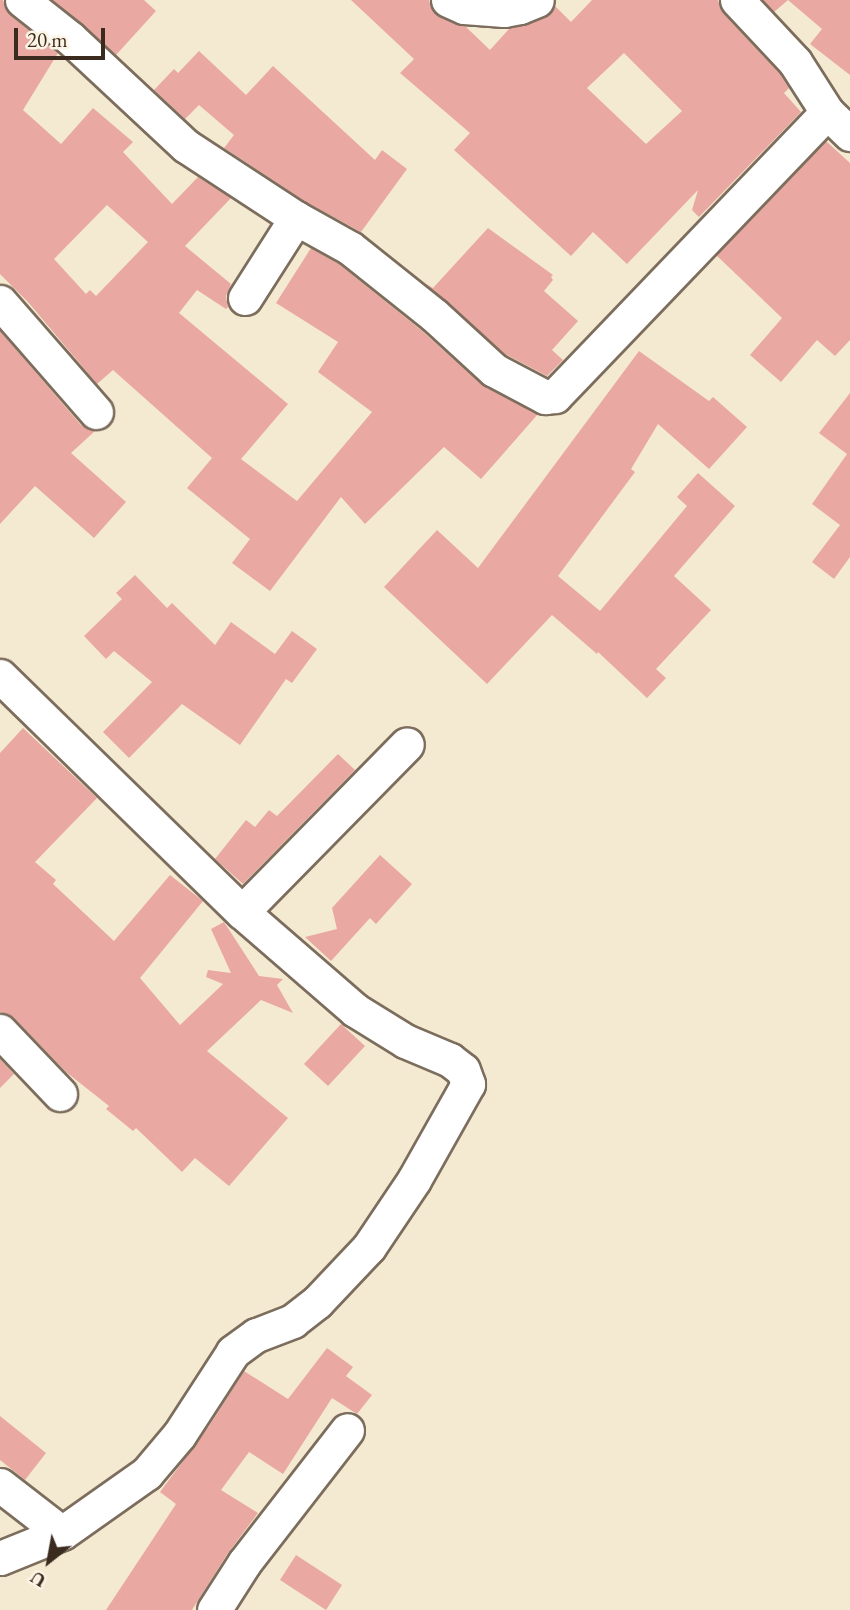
<!DOCTYPE html>
<style>
body{margin:0}
#map{position:relative;width:850px;height:1610px;overflow:hidden;background:#f4ead1;font-family:"EB Garamond",serif}
div>[style]{position:absolute}
[style*='--x']{left:calc(var(--x)*1px);top:calc(var(--y)*1px);width:calc(var(--w)*1px);rotate:calc(var(--a)*1deg)}
.building>*{inset:0;background:#e9a9a2}
.roads{filter:drop-shadow(2px 0 #7c6d5d) drop-shadow(-2px 0 #7c6d5d) drop-shadow(0 2px #7c6d5d) drop-shadow(0 -2px #7c6d5d)}
.street>*{height:33px;margin:-16.5px;padding:0 16.5px;transform-origin:16.5px;border-radius:16.5px;background:#fff}
span{translate:-50% -50%;white-space:nowrap;text-align:center;line-height:1.15;-webkit-text-stroke:5px #fcf5e5;paint-order:stroke}
.north{position:absolute;left:14px;top:1526px;width:70px;height:70px;-webkit-text-stroke:5px #fcf5e5;paint-order:stroke;rotate:211deg;font-size:19px;font-weight:700;line-height:28px;text-align:center;color:#3b2a1e}
.north::after{content:'';display:block;margin:auto;width:24px;height:32px;background:#3b2a1e;clip-path:polygon(50% 0,100% 100%,50% 72%,0 100%)}
.scale{position:absolute;left:14px;top:28px;width:91px;height:32px;box-sizing:border-box;border:4px solid #3b2a1e;border-top:0;padding-left:9px;font-size:21px;line-height:24px;white-space:nowrap;color:#3b2a1e;-webkit-text-stroke:5px #fcf5e5;paint-order:stroke}
</style>
<div id="map">
<div class="building">
<div style="clip-path:polygon(evenodd,0 0,3px 0,10px 15px,58px 53px,23px 110px,61px 144px,93px 108px,133px 142px,123px 152px,172px 204px,198px 177px,231px 198px,185px 246px,231px 284px,226px 296px,228px 307px,226px 309px,197px 290px,179px 313px,288px 404px,241px 459px,297px 501px,372px 412px,318px 372px,338px 342px,276px 303px,311px 248px,339px 264px,421px 330px,481px 384px,538px 414px,481px 479px,444px 447px,365px 524px,341px 497px,270px 591px,232px 563px,250px 539px,187px 488px,212px 458px,113px 370px,97px 384px,28px 302px,0 274px,0 0,107px 205px,148px 242px,96px 296px,90px 290px,86px 294px,54px 259px,107px 205px)"></div>
<div style="clip-path:polygon(53px 0,144px 0,156px 11px,116px 55px)"></div>
<div style="clip-path:polygon(evenodd,351px 0,429px 0,433px 12px,465px 26px,490px 50px,509px 29px,544px 18px,555px 6px,571px 22px,592px 0,718px 0,723px 13px,780px 74px,789px 88px,784px 93px,801px 112px,699px 217px,692px 210px,698px 190px,627px 264px,593px 232px,571px 256px,454px 150px,470px 133px,400px 73px,414px 59px,351px 0,624px 53px,682px 111px,646px 144px,587px 88px,624px 53px)"></div>
<div style="clip-path:polygon(763px 0,850px 0,850px 75px,810px 44px,822px 29px,788px 0,774px 12px)"></div>
<div style="clip-path:polygon(199px 51px,246px 95px,273px 66px,375px 160px,382px 150px,407px 169px,361px 232px,306px 202px,224px 148px,234px 135px,199px 105px,185px 119px,154px 90px,174px 69px,178px 73px)"></div>
<div style="clip-path:polygon(826px 141px,850px 163px,850px 340px,835px 356px,817px 340px,781px 382px,750px 355px,782px 318px,716px 255px)"></div>
<div style="clip-path:polygon(488px 228px,553px 275px,551px 277px,553px 280px,544px 291px,578px 321px,552px 350px,563px 360px,547px 376px,505px 354px,426px 284px,433px 288px)"></div>
<div style="clip-path:polygon(0 331px,81px 425px,95px 431px,71px 453px,126px 502px,94px 538px,35px 486px,0 524px)"></div>
<div style="clip-path:polygon(639px 351px,709px 401px,713px 397px,747px 427px,709px 469px,658px 424px,631px 469px,635px 472px,558px 576px,600px 611px,687px 506px,677px 497px,698px 473px,735px 506px,674px 576px,711px 610px,656px 669px,666px 678px,647px 698px,598px 652px,597px 654px,552px 615px,487px 684px,384px 587px,437px 530px,478px 568px)"></div>
<div style="clip-path:polygon(850px 393px,850px 557px,834px 579px,812px 562px,840px 525px,812px 504px,847px 454px,819px 433px)"></div>
<div style="clip-path:polygon(135px 575px,167px 608px,172px 603px,215px 645px,231px 622px,275px 654px,292px 631px,317px 649px,292px 683px,286px 679px,240px 745px,182px 704px,129px 758px,103px 732px,152px 682px,114px 651px,106px 659px,84px 636px,122px 599px,116px 593px)"></div>
<div style="clip-path:polygon(23px 728px,97px 798px,35px 862px,56px 880px,53px 884px,114px 941px,170px 875px,203px 901px,140px 978px,180px 1025px,223px 984px,206px 977px,208px 970px,231px 973px,211px 929px,224px 922px,259px 976px,283px 979px,277px 985px,293px 1013px,261px 1000px,207px 1051px,288px 1118px,229px 1186px,195px 1158px,182px 1172px,136px 1128px,133px 1131px,106px 1109px,109px 1106px,66px 1072px,14px 1018px,0 1012px,0 753px)"></div>
<div style="clip-path:polygon(338px 754px,355px 770px,243px 884px,215px 859px,246px 820px,255px 827px,269px 810px,277px 816px)"></div>
<div style="clip-path:polygon(380px 855px,412px 884px,376px 924px,370px 918px,331px 961px,305px 937px,337px 929px,332px 908px)"></div>
<div style="clip-path:polygon(341px 1024px,365px 1046px,328px 1086px,304px 1064px)"></div>
<div style="clip-path:polygon(0 1059px,14px 1074px,0 1088px)"></div>
<div style="clip-path:polygon(327px 1348px,353px 1367px,346px 1376px,372px 1395px,357px 1414px,332px 1398px,283px 1474px,249px 1452px,221px 1490px,258px 1513px,228px 1553px,192px 1610px,106px 1610px,176px 1504px,160px 1492px,209px 1426px,244px 1371px,288px 1399px)"></div>
<div style="clip-path:polygon(0 1416px,46px 1453px,25px 1480px,0 1460px)"></div>
<div style="clip-path:polygon(296px 1555px,342px 1585px,326px 1610px,280px 1580px)"></div>
</div>
<div class="roads">
<div class="street">
<div style="--x:22;--y:0;--w:61;--a:38.4"></div>
<div style="--x:70;--y:38;--w:158;--a:43"></div>
<div style="--x:186;--y:146;--w:131;--a:33.2"></div>
<div style="--x:296;--y:218;--w:62;--a:29.1"></div>
<div style="--x:350;--y:248;--w:107;--a:38.6"></div>
<div style="--x:434;--y:315;--w:81;--a:42.5"></div>
<div style="--x:494;--y:370;--w:58;--a:27.9"></div>
<div style="--x:545;--y:397;--w:10;--a:-6"></div>
<div style="--x:555;--y:396;--w:393;--a:-46.2"></div>
<div style="--x:448;--y:0;--w:17;--a:24"></div>
<div style="--x:464;--y:7;--w:40;--a:4.3"></div>
<div style="--x:504;--y:10;--w:16;--a:-11"></div>
<div style="--x:520;--y:7;--w:18;--a:-22"></div>
<div style="--x:737;--y:0;--w:85;--a:46.9"></div>
<div style="--x:795;--y:62;--w:59;--a:57.4"></div>
<div style="--x:827;--y:112;--w:32;--a:44"></div>
<div style="--x:245;--y:298;--w:95;--a:-57.5"></div>
<div style="--x:0;--y:302;--w:146;--a:48.9"></div>
<div style="--x:0;--y:676;--w:338;--a:44.3"></div>
<div style="--x:242;--y:912;--w:150;--a:40.9"></div>
<div style="--x:355;--y:1010;--w:59;--a:31.8"></div>
<div style="--x:405;--y:1041;--w:49;--a:22.9"></div>
<div style="--x:450;--y:1060;--w:16;--a:38"></div>
<div style="--x:463;--y:1070;--w:15;--a:70"></div>
<div style="--x:468;--y:1084;--w:110;--a:119.4"></div>
<div style="--x:414;--y:1180;--w:81;--a:123.9"></div>
<div style="--x:369;--y:1247;--w:76;--a:133.4"></div>
<div style="--x:317;--y:1302;--w:31;--a:142"></div>
<div style="--x:293;--y:1321;--w:40;--a:159"></div>
<div style="--x:256;--y:1335;--w:29;--a:144"></div>
<div style="--x:233;--y:1352;--w:99;--a:123"></div>
<div style="--x:179;--y:1435;--w:50;--a:130.1"></div>
<div style="--x:147;--y:1473;--w:104;--a:144.8"></div>
<div style="--x:62;--y:1533;--w:67;--a:158"></div>
<div style="--x:242;--y:912;--w:235;--a:-45.5"></div>
<div style="--x:0;--y:1031;--w:87;--a:46.4"></div>
<div style="--x:0;--y:1485;--w:78;--a:37.7"></div>
<div style="--x:214;--y:1610;--w:56;--a:-57.4"></div>
<div style="--x:244;--y:1563;--w:168;--a:-52.2"></div>
</div>
</div>
<div class="north">U</div>
<div class="scale">20 m</div>
</div>
